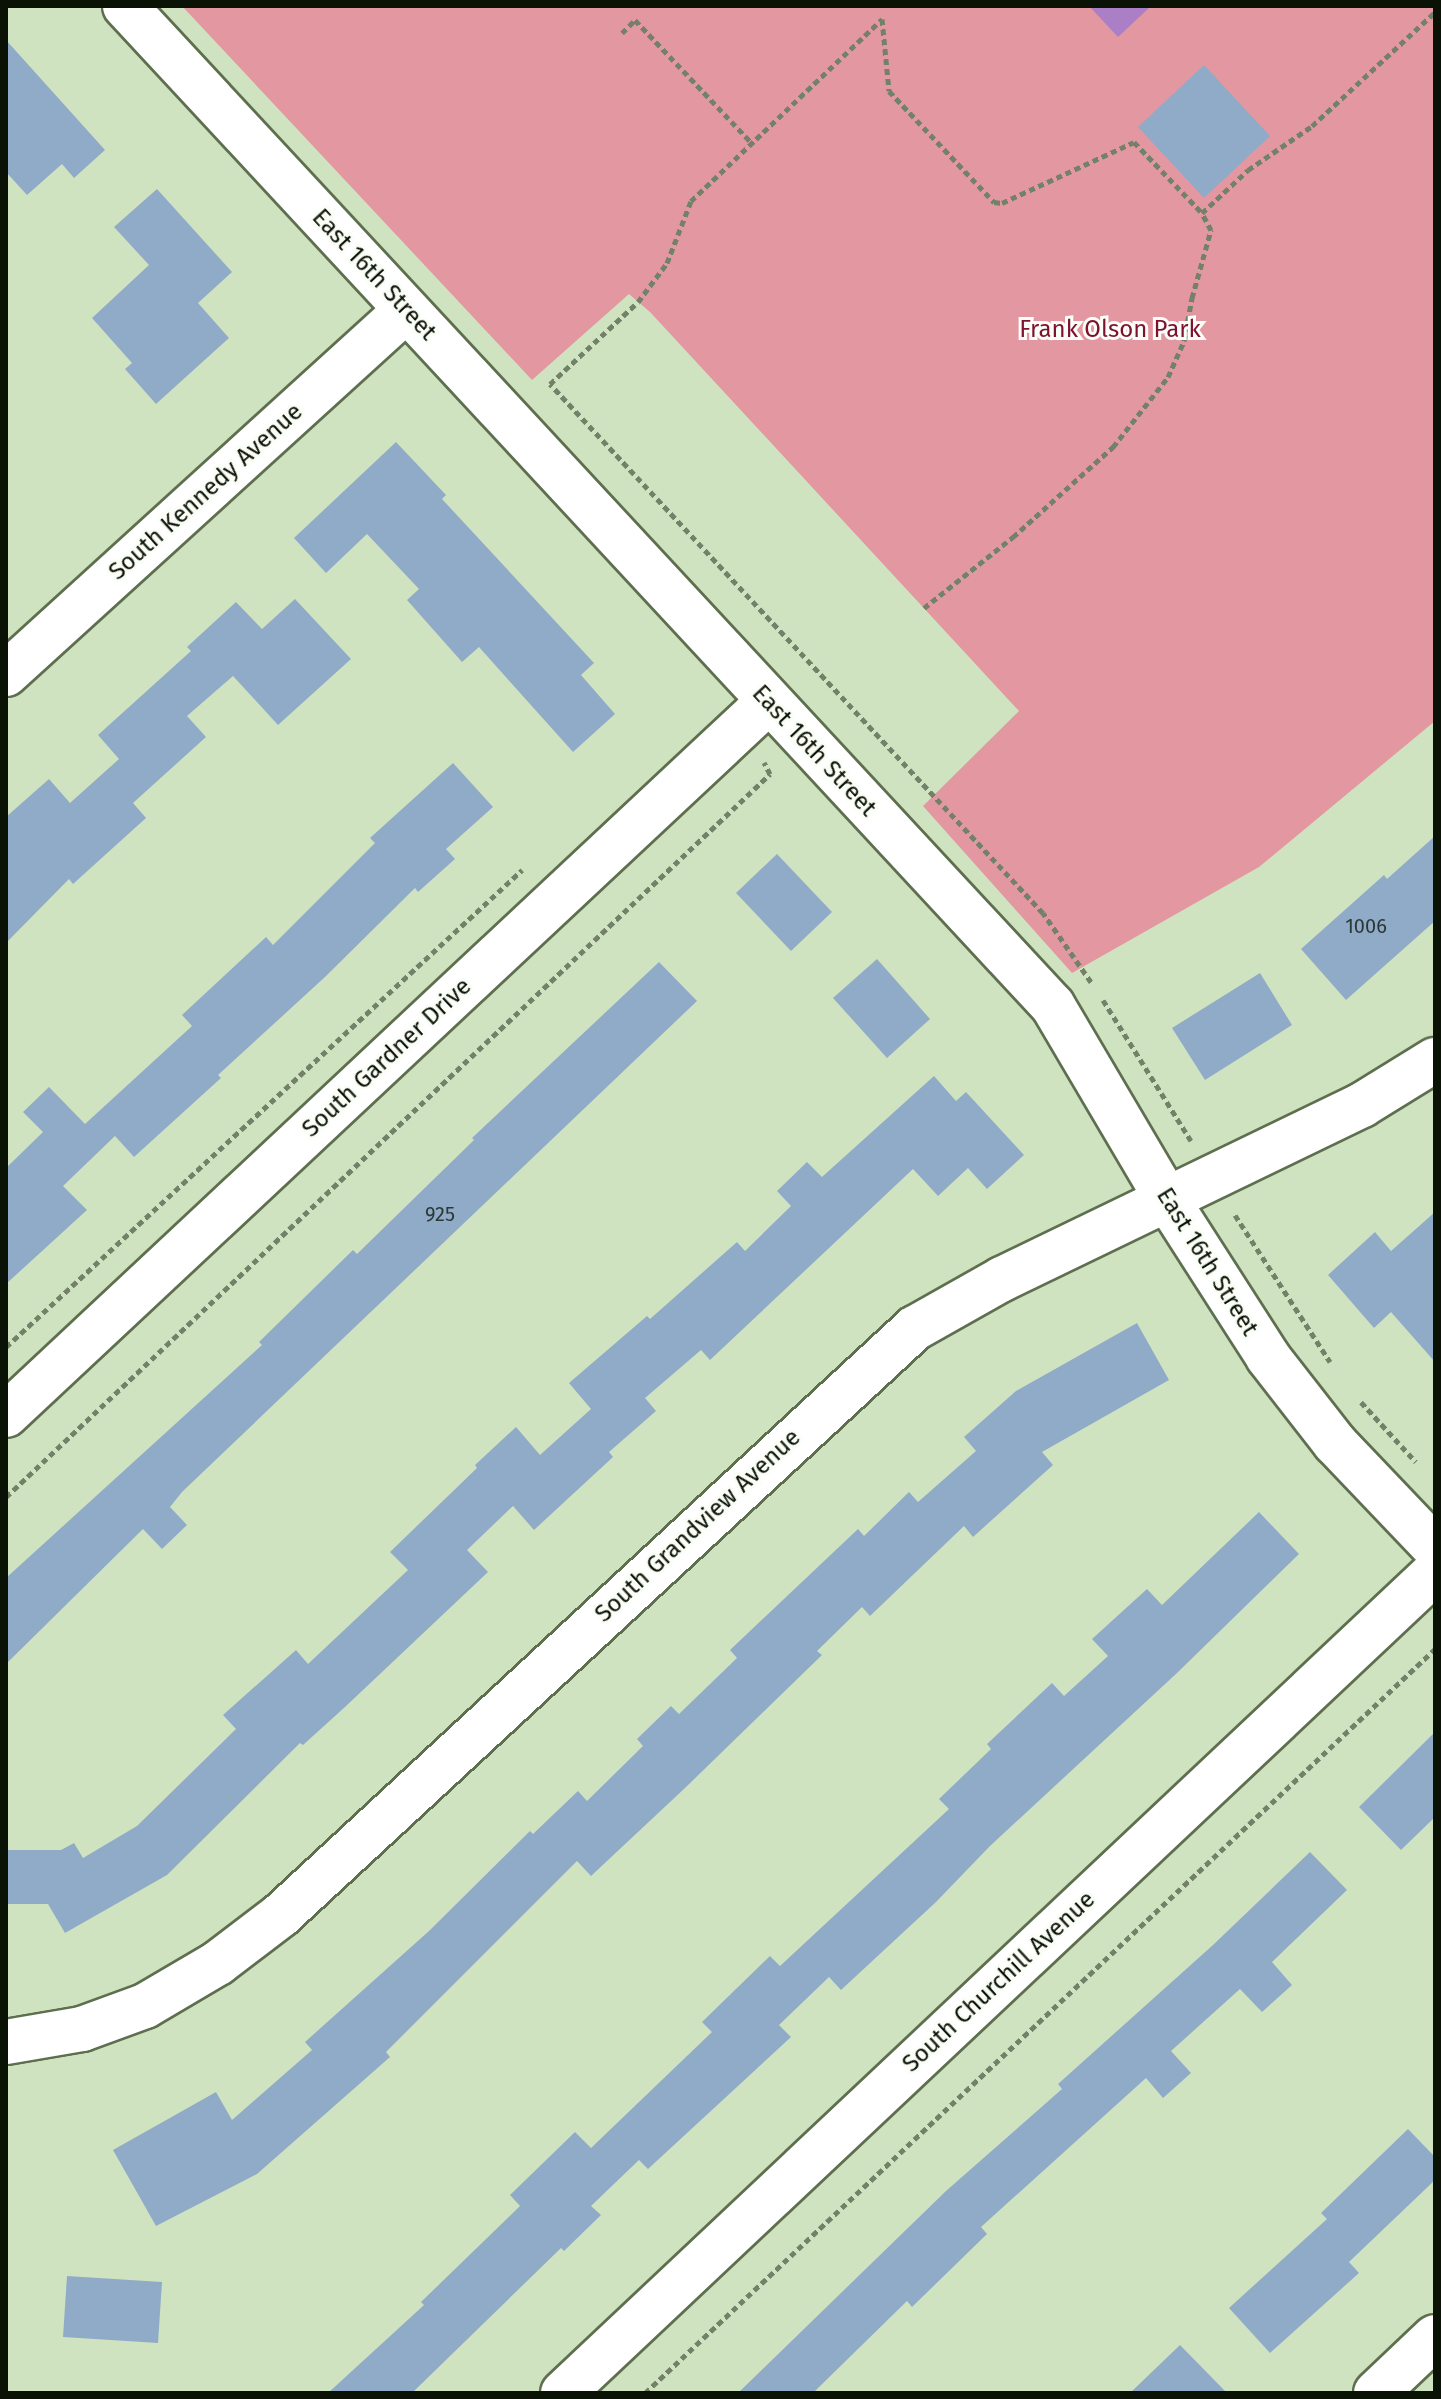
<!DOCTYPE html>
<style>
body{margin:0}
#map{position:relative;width:1441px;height:2399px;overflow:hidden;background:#d0e3c0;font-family:"Fira Sans",sans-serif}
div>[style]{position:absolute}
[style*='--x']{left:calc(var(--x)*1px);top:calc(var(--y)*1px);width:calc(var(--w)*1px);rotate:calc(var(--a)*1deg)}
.green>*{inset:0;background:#e297a1}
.water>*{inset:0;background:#aa7fc6}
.building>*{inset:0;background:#90abc8}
.path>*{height:5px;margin-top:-2.5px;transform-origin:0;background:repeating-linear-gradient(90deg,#738168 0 6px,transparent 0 10px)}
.roads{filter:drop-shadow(2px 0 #5e6f4f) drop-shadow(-2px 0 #5e6f4f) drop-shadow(0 2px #5e6f4f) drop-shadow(0 -2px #5e6f4f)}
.minor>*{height:44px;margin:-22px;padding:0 22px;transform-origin:22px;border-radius:22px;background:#fff}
span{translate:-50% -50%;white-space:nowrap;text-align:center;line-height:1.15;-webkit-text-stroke:6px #fafef7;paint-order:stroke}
.number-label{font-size:20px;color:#2c3836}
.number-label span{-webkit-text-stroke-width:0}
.street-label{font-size:24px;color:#0a1105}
.park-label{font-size:24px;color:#7e1031}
.frame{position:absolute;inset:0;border:8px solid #0a1105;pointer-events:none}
</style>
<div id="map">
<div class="green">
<div style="clip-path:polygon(182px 6px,1435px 6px,1435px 721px,1259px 867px,1072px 973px,923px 806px,1019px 711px,650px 312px,629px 294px,532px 380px)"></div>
</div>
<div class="water">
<div style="clip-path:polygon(1089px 6px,1151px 6px,1118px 37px)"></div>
</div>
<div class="building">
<div style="clip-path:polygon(6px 40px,105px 150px,74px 178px,62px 164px,27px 195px,6px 172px)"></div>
<div style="clip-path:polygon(1204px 65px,1270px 136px,1204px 198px,1138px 127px)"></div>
<div style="clip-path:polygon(157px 189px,232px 272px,198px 303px,229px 338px,156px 404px,125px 369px,132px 363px,92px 318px,149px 265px,114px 227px)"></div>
<div style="clip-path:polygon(396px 442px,446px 495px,442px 499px,594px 663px,581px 675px,615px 714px,573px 752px,479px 647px,462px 662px,407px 600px,419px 589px,367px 534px,326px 573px,294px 538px)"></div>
<div style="clip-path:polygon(295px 599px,351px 659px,278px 725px,233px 676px,187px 716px,206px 737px,133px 803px,146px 818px,73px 884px,69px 879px,6px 943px,6px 817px,49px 779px,70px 803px,119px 759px,98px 735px,191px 651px,187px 647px,236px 602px,262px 629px)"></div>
<div style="clip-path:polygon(453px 763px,493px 807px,446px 849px,455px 859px,418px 892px,415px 888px,325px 977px,218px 1075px,221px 1078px,134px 1157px,115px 1136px,63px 1186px,87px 1210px,6px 1284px,6px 1168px,43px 1132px,23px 1112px,49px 1087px,85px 1124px,192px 1026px,182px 1015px,266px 937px,273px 945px,375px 843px,370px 838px)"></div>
<div style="clip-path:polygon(1435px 836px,1435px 921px,1346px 1000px,1301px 949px,1384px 875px,1387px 879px)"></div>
<div style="clip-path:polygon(777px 854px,832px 912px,791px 951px,736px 893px)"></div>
<div style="clip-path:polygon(877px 959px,930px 1019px,887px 1058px,833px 998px)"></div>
<div style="clip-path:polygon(659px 962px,697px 1001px,182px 1492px,170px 1507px,187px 1525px,162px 1549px,143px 1529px,6px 1664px,6px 1578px,262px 1345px,259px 1342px,353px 1250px,357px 1254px,474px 1140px,472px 1138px)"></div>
<div style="clip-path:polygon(1260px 973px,1292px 1025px,1205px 1080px,1172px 1028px)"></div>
<div style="clip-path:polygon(934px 1076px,956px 1101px,966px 1092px,1024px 1155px,987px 1189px,968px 1168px,938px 1196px,913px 1169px,710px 1360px,701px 1350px,645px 1398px,656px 1411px,609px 1452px,613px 1457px,534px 1530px,513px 1506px,467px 1550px,488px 1572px,345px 1707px,303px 1745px,300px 1743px,167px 1875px,65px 1933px,48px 1904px,6px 1904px,6px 1850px,61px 1850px,74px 1843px,83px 1858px,137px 1826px,236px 1729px,223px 1715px,296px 1650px,308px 1664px,408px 1570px,390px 1552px,477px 1468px,475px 1465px,516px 1427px,540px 1455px,591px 1409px,569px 1383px,647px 1316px,650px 1319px,737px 1242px,745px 1251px,791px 1206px,777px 1191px,807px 1162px,822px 1177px)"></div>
<div style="clip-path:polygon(1435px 1212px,1435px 1362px,1391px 1312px,1374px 1328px,1328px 1275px,1375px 1232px,1391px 1251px)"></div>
<div style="clip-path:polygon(1137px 1323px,1169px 1380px,1042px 1452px,1053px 1465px,973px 1537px,964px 1526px,870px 1616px,862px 1607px,817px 1651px,822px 1655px,685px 1788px,591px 1876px,577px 1861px,386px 2052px,390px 2057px,257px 2174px,156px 2226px,113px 2150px,216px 2092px,232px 2120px,312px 2050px,305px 2042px,429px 1931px,530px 1831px,533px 1834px,578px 1791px,587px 1801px,643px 1746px,637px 1739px,671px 1706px,679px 1714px,737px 1658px,730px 1650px,858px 1529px,864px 1536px,909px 1492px,918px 1502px,976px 1451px,964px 1437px,1016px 1391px)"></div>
<div style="clip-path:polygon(1259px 1512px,1299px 1554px,1177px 1673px,990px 1846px,936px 1902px,841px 1990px,829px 1977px,779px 2025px,791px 2037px,648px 2169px,639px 2160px,591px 2206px,601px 2215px,564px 2251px,561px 2248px,412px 2393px,328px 2393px,424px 2305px,421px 2302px,520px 2206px,510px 2195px,575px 2132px,591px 2148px,712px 2032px,702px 2022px,770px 1956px,780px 1966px,949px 1809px,939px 1799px,991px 1749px,987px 1744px,1052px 1683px,1064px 1696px,1108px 1656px,1092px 1639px,1147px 1589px,1162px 1605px)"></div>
<div style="clip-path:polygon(1435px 1732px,1435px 1817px,1401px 1850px,1359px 1807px)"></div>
<div style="clip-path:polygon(1310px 1852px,1347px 1890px,1272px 1962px,1292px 1985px,1262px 2012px,1240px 1989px,1171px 2051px,1191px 2073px,1163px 2098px,1146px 2078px,981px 2227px,987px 2234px,912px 2307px,907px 2301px,813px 2393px,738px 2393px,946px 2191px,1062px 2089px,1058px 2084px,1213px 1945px)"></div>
<div style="clip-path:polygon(1408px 2129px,1435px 2157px,1435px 2180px,1349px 2262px,1359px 2273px,1270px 2353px,1229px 2308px,1327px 2219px,1321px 2213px)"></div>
<div style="clip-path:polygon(67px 2276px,162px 2282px,158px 2343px,63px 2337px)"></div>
<div style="clip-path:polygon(1180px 2345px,1227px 2393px,1130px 2393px)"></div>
</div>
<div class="path">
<div style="--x:622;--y:33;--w:18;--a:-45"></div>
<div style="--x:635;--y:20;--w:167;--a:46.5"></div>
<div style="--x:924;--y:608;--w:114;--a:-38.6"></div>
<div style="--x:1013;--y:537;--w:135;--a:-42"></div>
<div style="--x:1113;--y:447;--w:89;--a:-51.8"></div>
<div style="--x:1168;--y:377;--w:39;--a:-66"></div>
<div style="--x:1184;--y:341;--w:44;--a:-79.5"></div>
<div style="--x:1192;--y:298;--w:71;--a:-74.4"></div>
<div style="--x:1211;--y:230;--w:19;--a:-118"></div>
<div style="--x:1091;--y:982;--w:84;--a:-124.8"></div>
<div style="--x:1043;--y:913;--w:723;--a:-132.98"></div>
<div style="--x:550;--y:384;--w:120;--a:-43"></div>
<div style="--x:638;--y:302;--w:49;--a:-53.4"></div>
<div style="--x:667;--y:263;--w:66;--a:-68.8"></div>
<div style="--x:691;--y:201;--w:264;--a:-43.6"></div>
<div style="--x:882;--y:19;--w:72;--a:84.4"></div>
<div style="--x:889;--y:91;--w:153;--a:46.6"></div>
<div style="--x:994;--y:202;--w:8;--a:7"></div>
<div style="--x:1002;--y:203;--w:145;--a:-24.8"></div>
<div style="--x:1134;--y:142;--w:98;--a:46.2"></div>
<div style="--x:1202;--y:213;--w:63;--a:-43.1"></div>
<div style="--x:1248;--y:170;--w:78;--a:-34.5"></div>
<div style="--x:1312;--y:126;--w:168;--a:-42.8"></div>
<div style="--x:1103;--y:1000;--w:166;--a:58"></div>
<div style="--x:1235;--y:1215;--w:175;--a:57.1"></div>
<div style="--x:6;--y:1347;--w:703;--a:-42.75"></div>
<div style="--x:1361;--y:1402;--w:81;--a:47.5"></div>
<div style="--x:6;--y:1497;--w:1052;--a:-43.42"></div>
<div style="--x:770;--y:774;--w:13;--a:-117"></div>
<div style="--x:645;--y:2393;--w:1085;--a:-43.28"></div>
</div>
<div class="roads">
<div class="minor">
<div style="--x:125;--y:6;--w:1364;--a:47.14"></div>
<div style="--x:1053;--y:1006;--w:226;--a:59.5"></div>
<div style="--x:1168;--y:1201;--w:185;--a:57.3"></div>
<div style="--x:1268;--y:1357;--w:109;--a:52.1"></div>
<div style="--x:1335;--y:1443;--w:145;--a:46.4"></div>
<div style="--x:6;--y:674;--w:541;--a:-42.3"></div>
<div style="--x:6;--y:1415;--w:1044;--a:-43.1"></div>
<div style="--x:6;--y:2042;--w:77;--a:-9.7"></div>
<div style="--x:82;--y:2029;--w:67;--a:-20.1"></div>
<div style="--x:145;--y:2006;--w:85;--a:-30.5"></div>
<div style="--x:218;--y:1963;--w:79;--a:-37.3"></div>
<div style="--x:281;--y:1915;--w:864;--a:-42.8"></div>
<div style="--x:915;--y:1328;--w:100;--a:-29.4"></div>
<div style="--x:1002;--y:1279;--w:400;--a:-25.8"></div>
<div style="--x:1362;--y:1105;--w:86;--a:-31.7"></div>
<div style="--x:563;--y:2393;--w:1198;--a:-43.27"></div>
<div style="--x:1376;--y:2393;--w:81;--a:-43.5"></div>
</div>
</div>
<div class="number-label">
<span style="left:1366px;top:926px">1006</span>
<span style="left:440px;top:1214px">925</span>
</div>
<div class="street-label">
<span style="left:374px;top:275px;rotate:47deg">East 16th Street</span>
<span style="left:206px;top:492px;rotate:-42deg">South Kennedy Avenue</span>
<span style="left:814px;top:751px;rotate:47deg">East 16th Street</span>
<span style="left:387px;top:1058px;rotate:-43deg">South Gardner Drive</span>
<span style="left:1207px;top:1262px;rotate:58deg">East 16th Street</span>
<span style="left:698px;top:1526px;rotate:-43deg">South Grandview Avenue</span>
<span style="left:999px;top:1982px;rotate:-43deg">South Churchill Avenue</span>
</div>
<div class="park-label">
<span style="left:1110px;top:330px">Frank Olson Park</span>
</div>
<div class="frame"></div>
</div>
